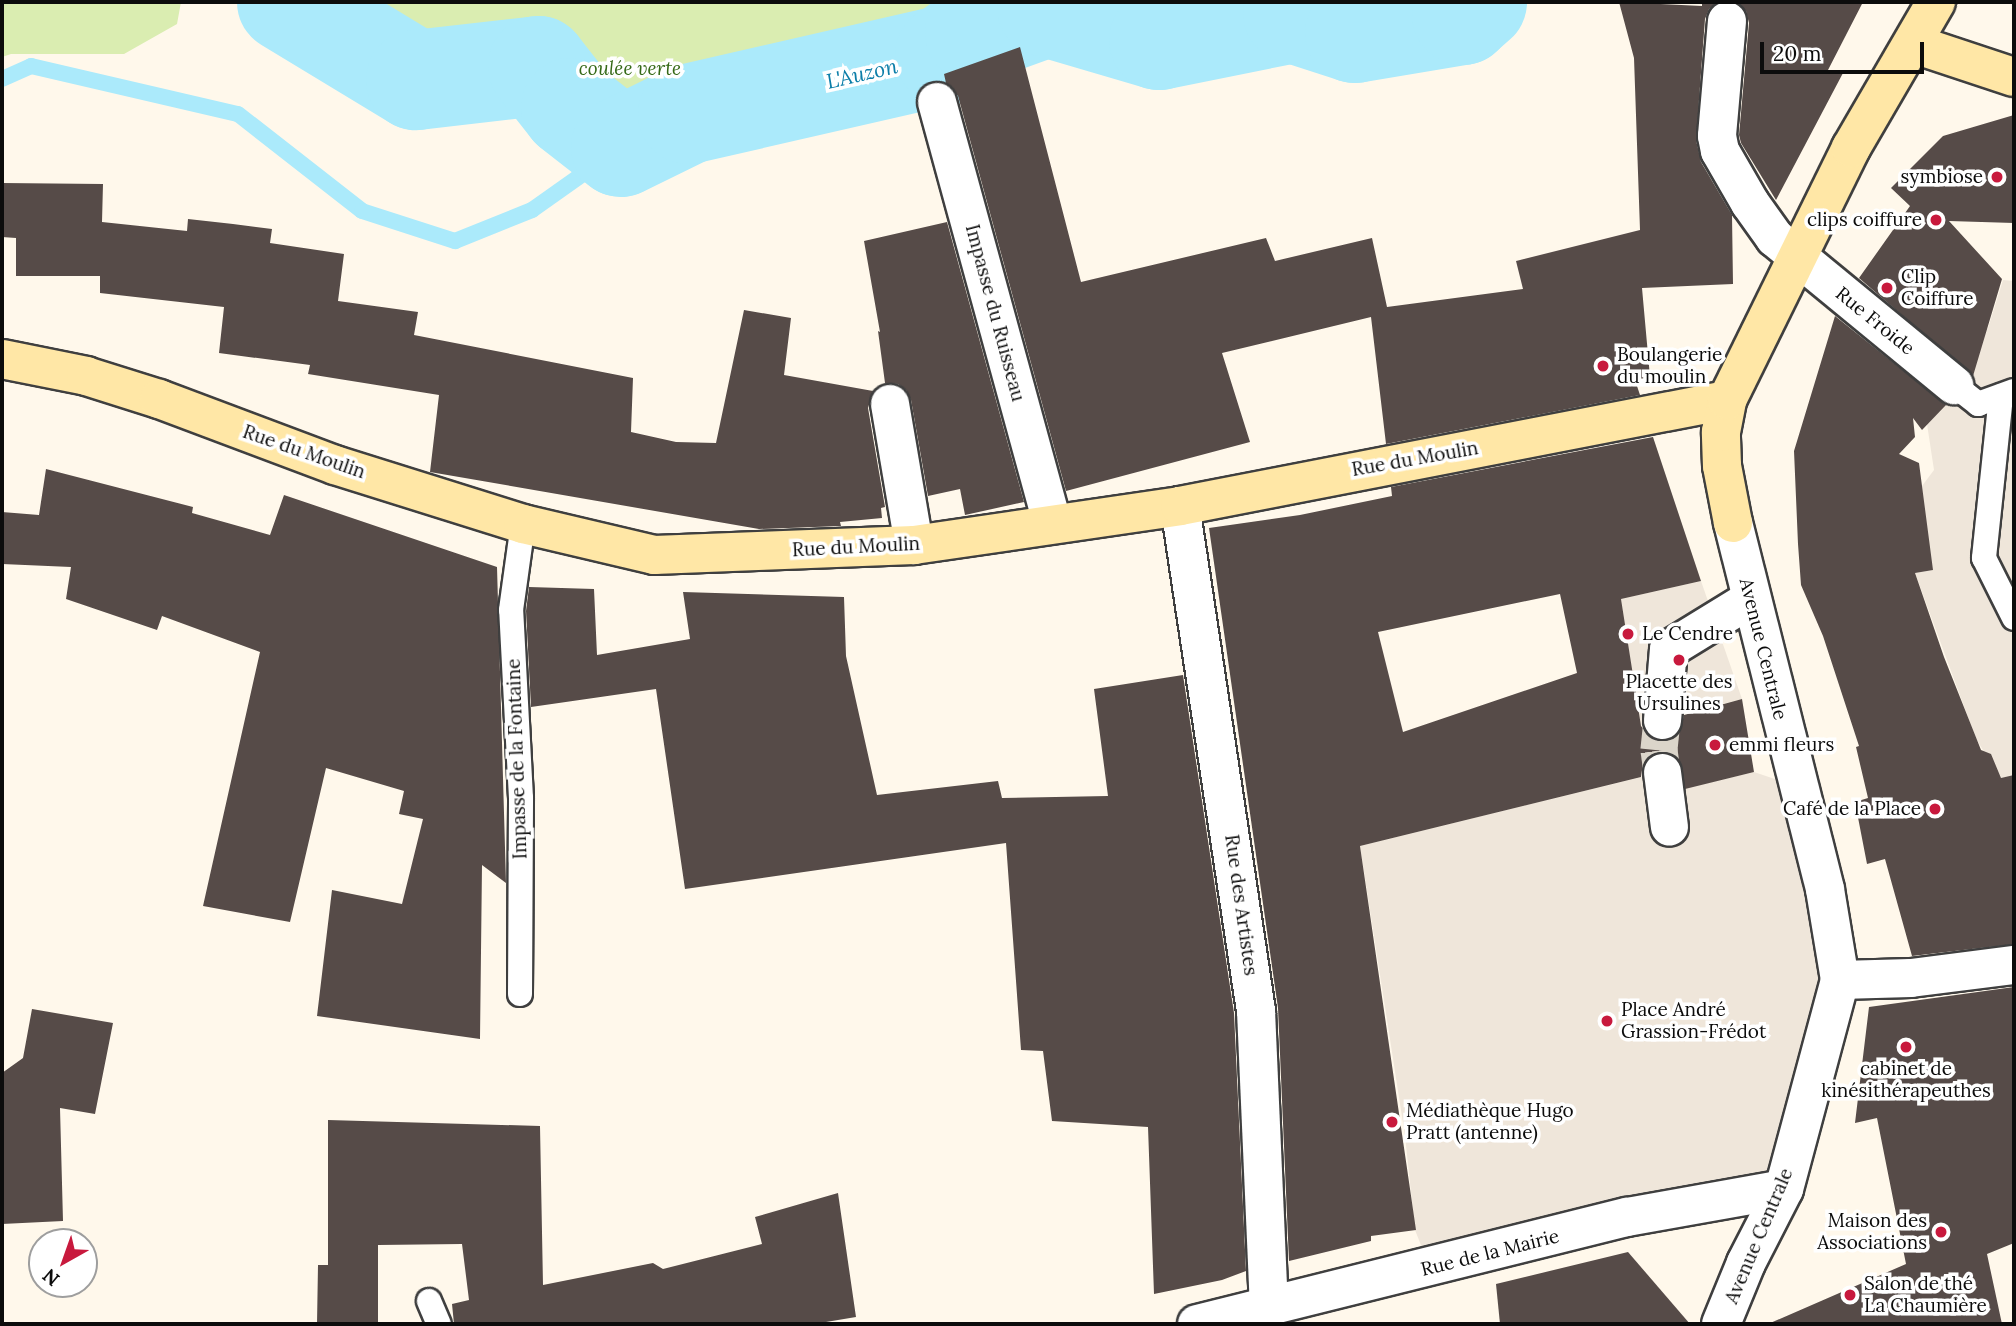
<!DOCTYPE html>
<meta charset="utf-8">
<style>
body{margin:0}
#map{position:relative;width:2016px;height:1326px;overflow:hidden;background:#fff8eb;font-family:Lora,serif}
div>[style]{position:absolute}
[style*='--x']{left:calc(var(--x)*1px);top:calc(var(--y)*1px);width:calc(var(--w)*1px);rotate:calc(var(--a)*1deg)}
.green>*{inset:0;background:#daedb1}
.plaza>*{inset:0;background:#efe6da}
.stream>*{height:16px;margin:-8px;padding:0 8px;transform-origin:8px;border-radius:8px;background:#abeafb}
.river>*{height:100px;margin:-50px;padding:0 50px;transform-origin:50px;border-radius:50px;background:#abeafb}
.building>*{inset:0;background:#564b48}
.pedestrian-tunnel>*{height:37px;margin-top:-18.5px;transform-origin:0;background:repeating-linear-gradient(90deg,#dbd5ca 0 37px,transparent 0 55px)}
.roads{filter:drop-shadow(2px 0 #3f3f3f) drop-shadow(-2px 0 #3f3f3f) drop-shadow(0 2px #3f3f3f) drop-shadow(0 -2px #3f3f3f)}
.service>*{height:24px;margin:-12px;padding:0 12px;transform-origin:12px;border-radius:12px;background:#fff}
.pedestrian>*{height:37px;margin:-18.5px;padding:0 18.5px;transform-origin:18.5px;border-radius:18.5px;background:#fff}
.minor>*{height:38px;margin:-19px;padding:0 19px;transform-origin:19px;border-radius:19px;background:#fff}
.tertiary>*{height:38px;margin:-19px;padding:0 19px;transform-origin:19px;border-radius:19px;background:#fff}
.secondary>*{height:38px;margin:-19px;padding:0 19px;transform-origin:19px;border-radius:19px;background:#ffe7a6}
.dots>*{width:19px;height:19px;translate:-50% -50%;box-sizing:border-box;border:4px solid #fff;border-radius:50%}
span{translate:-50% -50%;white-space:nowrap;text-align:center;line-height:1.15;-webkit-text-stroke:7px #fff;paint-order:stroke}
.park-label{font-size:19px;color:#356917;font-style:italic}
.poi-label{font-size:19px;color:#0c0c0c}
.right{translate:-100% -50%;text-align:right}
.left{translate:0 -50%;text-align:left}
.street-label{font-size:19px;color:#0c0c0c}
.water-label{font-size:21px;color:#0b7da8;font-style:italic}
.frame{position:absolute;inset:0;border:4px solid #0c0c0c;pointer-events:none}
.north{position:absolute;left:28px;top:1228px;width:70px;height:70px;box-sizing:border-box;background:#fff;border:2px solid #9e9e9e;border-radius:50%;rotate:220deg;font-size:19px;font-weight:700;line-height:28px;text-align:center;color:#0c0c0c}
.north::after{content:'';display:block;margin:auto;width:24px;height:32px;background:#c8193d;clip-path:polygon(50% 0,100% 100%,50% 72%,0 100%)}
.scale{position:absolute;left:1760px;top:42px;width:164px;height:32px;box-sizing:border-box;border:4px solid #0c0c0c;border-top:0;padding-left:9px;font-size:21px;line-height:24px;white-space:nowrap;color:#0c0c0c;-webkit-text-stroke:5px #fff;paint-order:stroke}
</style>
<div id="map">
<div class="green">
<div style="clip-path:polygon(2px 2px,181px 2px,177px 24px,124px 54px,11px 54px,2px 57px)"></div>
<div style="clip-path:polygon(287px 2px,1477px 2px,1462px 15px,1355px 32px,1293px 13px,1159px 40px,1047px 7px,975px 33px,945px 55px,924px 62px,688px 114px,621px 147px,571px 108px,538px 66px,416px 80px)"></div>
</div>
<div class="plaza">
<div style="clip-path:polygon(2003px 280px,2014px 281px,2014px 550px,2012px 554px,2014px 776px,2001px 778px,1976px 739px,1915px 573px,1932px 570px,1913px 498px,1934px 470px,1927px 424px,1951px 400px,1956px 370px,1988px 328px)"></div>
<div style="clip-path:polygon(1701px 581px,1742px 699px,1640px 725px,1621px 599px)"></div>
<div style="clip-path:polygon(1662px 772px,1682px 789px,1754px 772px,1796px 786px,1840px 980px,1784px 1189px,1430px 1268px,1415px 1230px,1405px 1136px,1360px 846px)"></div>
</div>
<div class="stream">
<div style="--x:2;--y:79;--w:32;--a:-24"></div>
<div style="--x:31;--y:66;--w:212;--a:13.1"></div>
<div style="--x:238;--y:114;--w:157;--a:38"></div>
<div style="--x:362;--y:211;--w:98;--a:17.9"></div>
<div style="--x:455;--y:241;--w:83;--a:-21.9"></div>
<div style="--x:532;--y:210;--w:109;--a:-35.3"></div>
</div>
<div class="river">
<div style="--x:287;--y:2;--w:151;--a:31.2"></div>
<div style="--x:416;--y:80;--w:123;--a:-6.5"></div>
<div style="--x:538;--y:66;--w:53;--a:51.8"></div>
<div style="--x:571;--y:108;--w:63;--a:38"></div>
<div style="--x:621;--y:147;--w:75;--a:-26.2"></div>
<div style="--x:688;--y:114;--w:264;--a:-12.9"></div>
<div style="--x:945;--y:55;--w:37;--a:-36"></div>
<div style="--x:975;--y:33;--w:77;--a:-19.9"></div>
<div style="--x:1047;--y:7;--w:117;--a:16.4"></div>
<div style="--x:1159;--y:40;--w:137;--a:-11.4"></div>
<div style="--x:1293;--y:13;--w:65;--a:17.9"></div>
<div style="--x:1355;--y:33;--w:109;--a:-9.5"></div>
<div style="--x:1462;--y:15;--w:20;--a:-41"></div>
</div>
<div class="building">
<div style="clip-path:polygon(1619px 2px,1702px 6px,1702px 2px,1717px 2px,1709px 9px,1705px 19px,1696px 140px,1701px 162px,1732px 215px,1733px 284px,1642px 288px,1650px 377px,1635px 380px,1640px 395px,1386px 444px,1371px 317px,1222px 353px,1250px 442px,1066px 491px,958px 96px,946px 83px,944px 74px,1020px 47px,1081px 282px,1266px 238px,1275px 261px,1372px 238px,1387px 307px,1523px 289px,1516px 261px,1640px 230px,1634px 58px)"></div>
<div style="clip-path:polygon(1736px 2px,1863px 2px,1828px 70px,1843px 73px,1776px 200px,1741px 143px,1739px 135px,1749px 23px,1746px 11px)"></div>
<div style="clip-path:polygon(2014px 115px,2014px 223px,1949px 221px,2002px 279px,1973px 376px,1859px 278px,1910px 206px,1891px 188px,1943px 136px)"></div>
<div style="clip-path:polygon(2px 183px,103px 184px,102px 222px,187px 231px,188px 219px,233px 224px,272px 229px,270px 243px,344px 254px,338px 301px,418px 312px,414px 335px,633px 378px,631px 432px,676px 442px,716px 443px,744px 310px,791px 318px,784px 375px,873px 391px,868px 408px,885px 507px,881px 508px,882px 518px,840px 522px,841px 526px,759px 529px,430px 472px,439px 395px,308px 374px,310px 365px,219px 353px,224px 307px,100px 293px,100px 276px,16px 276px,16px 238px,2px 237px)"></div>
<div style="clip-path:polygon(947px 222px,1024px 502px,965px 515px,960px 489px,928px 496px,911px 400px,906px 390px,898px 384px,885px 383px,878px 331px,880px 332px,864px 241px)"></div>
<div style="clip-path:polygon(1835px 316px,1946px 405px,1922px 430px,1913px 418px,1915px 437px,1899px 454px,1919px 463px,1933px 570px,1915px 573px,1944px 657px,1981px 750px,1991px 754px,2001px 778px,2014px 775px,2014px 944px,1912px 956px,1885px 859px,1867px 864px,1855px 802px,1868px 798px,1856px 747px,1859px 746px,1823px 636px,1801px 585px,1798px 544px,1794px 451px)"></div>
<div style="clip-path:polygon(evenodd,1653px 437px,1701px 581px,1621px 599px,1641px 726px,1651px 738px,1661px 741px,1670px 739px,1680px 731px,1684px 715px,1742px 699px,1754px 772px,1685px 789px,1679px 760px,1669px 752px,1659px 751px,1649px 756px,1643px 763px,1641px 777px,1360px 846px,1416px 1230px,1371px 1236px,1371px 1241px,1289px 1261px,1278px 1008px,1209px 528px,1300px 515px,1392px 496px,1391px 487px,1653px 437px,1560px 594px,1577px 673px,1403px 732px,1378px 632px,1560px 594px)"></div>
<div style="clip-path:polygon(46px 469px,193px 507px,192px 513px,270px 535px,284px 495px,497px 567px,506px 883px,482px 865px,480px 1039px,317px 1016px,332px 890px,402px 904px,423px 819px,399px 814px,404px 791px,326px 768px,290px 922px,203px 906px,260px 652px,162px 616px,157px 630px,66px 599px,71px 567px,2px 564px,2px 512px,39px 515px)"></div>
<div style="clip-path:polygon(529px 587px,594px 589px,597px 655px,690px 639px,683px 592px,844px 597px,846px 656px,877px 795px,998px 781px,1002px 798px,1108px 796px,1094px 689px,1183px 675px,1234px 1013px,1246px 1271px,1222px 1280px,1154px 1294px,1148px 1127px,1052px 1121px,1043px 1051px,1021px 1050px,1006px 843px,685px 889px,656px 689px,531px 707px,526px 611px)"></div>
<div style="clip-path:polygon(2014px 987px,2014px 1243px,1987px 1254px,2002px 1324px,1768px 1324px,1906px 1264px,1877px 1118px,1855px 1123px,1869px 1007px)"></div>
<div style="clip-path:polygon(32px 1009px,113px 1023px,95px 1114px,60px 1108px,63px 1221px,2px 1224px,2px 1073px,23px 1058px)"></div>
<div style="clip-path:polygon(328px 1120px,540px 1126px,543px 1285px,653px 1263px,663px 1269px,762px 1244px,755px 1217px,838px 1193px,856px 1317px,814px 1324px,454px 1324px,452px 1304px,469px 1300px,462px 1244px,378px 1245px,378px 1324px,317px 1324px,318px 1265px,328px 1265px)"></div>
<div style="clip-path:polygon(1628px 1252px,1690px 1324px,1500px 1324px,1496px 1284px)"></div>
</div>
<div class="pedestrian-tunnel">
<div style="--x:1662;--y:720;--w:30;--a:96"></div>
<div style="--x:1659;--y:750;--w:22;--a:82"></div>
</div>
<div class="roads">
<div class="service">
<div style="--x:1954;--y:385;--w:31;--a:38"></div>
<div style="--x:1978;--y:404;--w:38;--a:-20"></div>
<div style="--x:2001;--y:396;--w:163;--a:96"></div>
<div style="--x:1984;--y:558;--w:67;--a:63.4"></div>
<div style="--x:520;--y:994;--w:196;--a:-89.7"></div>
<div style="--x:521;--y:798;--w:188;--a:-93"></div>
<div style="--x:511;--y:610;--w:87;--a:-82.1"></div>
<div style="--x:429;--y:1301;--w:25;--a:67"></div>
</div>
<div class="pedestrian">
<div style="--x:1662;--y:720;--w:71;--a:-85.2"></div>
<div style="--x:1668;--y:649;--w:97;--a:-31.6"></div>
<div style="--x:1662;--y:772;--w:55;--a:82.7"></div>
</div>
<div class="minor">
<div style="--x:1727;--y:21;--w:115;--a:95"></div>
<div style="--x:1717;--y:136;--w:15;--a:79"></div>
<div style="--x:1720;--y:151;--w:60;--a:60"></div>
<div style="--x:1750;--y:203;--w:43;--a:54.5"></div>
<div style="--x:1775;--y:238;--w:232;--a:39.4"></div>
<div style="--x:937;--y:102;--w:436;--a:74.7"></div>
<div style="--x:890;--y:404;--w:143;--a:80.3"></div>
<div style="--x:1180;--y:506;--w:511;--a:81.44"></div>
<div style="--x:1256;--y:1011;--w:296;--a:87.5"></div>
<div style="--x:1840;--y:980;--w:71;--a:-1.6"></div>
<div style="--x:1911;--y:978;--w:104;--a:-7.2"></div>
<div style="--x:1627;--y:1217;--w:159;--a:-10.1"></div>
<div style="--x:1721;--y:1324;--w:66;--a:-67.7"></div>
<div style="--x:1746;--y:1263;--w:83;--a:-62.8"></div>
<div style="--x:1784;--y:1189;--w:216;--a:-75"></div>
<div style="--x:1840;--y:980;--w:92;--a:-99.4"></div>
<div style="--x:1825;--y:889;--w:377;--a:-104.1"></div>
</div>
<div class="tertiary">
<div style="--x:1197;--y:1324;--w:443;--a:-14"></div>
</div>
<div class="secondary">
<div style="--x:1914;--y:44;--w:105;--a:18.3"></div>
<div style="--x:2;--y:359;--w:86;--a:11.4"></div>
<div style="--x:86;--y:376;--w:77;--a:17.5"></div>
<div style="--x:159;--y:399;--w:188;--a:20.6"></div>
<div style="--x:335;--y:465;--w:197;--a:17.4"></div>
<div style="--x:523;--y:524;--w:135;--a:13.3"></div>
<div style="--x:654;--y:555;--w:260;--a:-2.2"></div>
<div style="--x:914;--y:545;--w:269;--a:-8.3"></div>
<div style="--x:1180;--y:506;--w:557;--a:-10.97"></div>
<div style="--x:1733;--y:523;--w:58;--a:-100.9"></div>
<div style="--x:1722;--y:466;--w:34;--a:-92"></div>
<div style="--x:1721;--y:432;--w:33;--a:-79"></div>
<div style="--x:1727;--y:400;--w:281;--a:-63.8"></div>
<div style="--x:1851;--y:148;--w:169;--a:-59.8"></div>
</div>
</div>
<div class="dots">
<div style="left:1997px;top:177px;background:#c8193d"></div>
<div style="left:1936px;top:220px;background:#c8193d"></div>
<div style="left:1887px;top:288px;background:#c8193d"></div>
<div style="left:1603px;top:366px;background:#c8193d"></div>
<div style="left:1628px;top:634px;background:#c8193d"></div>
<div style="left:1679px;top:660px;background:#c8193d"></div>
<div style="left:1715px;top:745px;background:#c8193d"></div>
<div style="left:1935px;top:809px;background:#c8193d"></div>
<div style="left:1607px;top:1021px;background:#c8193d"></div>
<div style="left:1906px;top:1047px;background:#c8193d"></div>
<div style="left:1392px;top:1122px;background:#c8193d"></div>
<div style="left:1941px;top:1232px;background:#c8193d"></div>
<div style="left:1850px;top:1295px;background:#c8193d"></div>
</div>
<div class="park-label">
<span style="left:630px;top:69px">coulée verte</span>
</div>
<div class="poi-label">
<span class="right" style="left:1983px;top:177px">symbiose</span>
<span class="right" style="left:1922px;top:220px">clips coiffure</span>
<span class="left" style="left:1901px;top:288px">Clip<br>Coiffure</span>
<span class="left" style="left:1617px;top:366px">Boulangerie<br>du moulin</span>
<span class="left" style="left:1642px;top:634px">Le Cendre</span>
<span style="left:1679px;top:693px">Placette des<br>Ursulines</span>
<span class="left" style="left:1729px;top:745px">emmi fleurs</span>
<span class="right" style="left:1921px;top:809px">Café de la Place</span>
<span class="left" style="left:1621px;top:1021px">Place André<br>Grassion-Frédot</span>
<span style="left:1906px;top:1080px">cabinet de<br>kinésithérapeuthes</span>
<span class="left" style="left:1406px;top:1122px">Médiathèque Hugo<br>Pratt (antenne)</span>
<span class="right" style="left:1927px;top:1232px">Maison des<br>Associations</span>
<span class="left" style="left:1864px;top:1295px">Salon de thé<br>La Chaumière</span>
</div>
<div class="street-label">
<span style="left:995px;top:313px;rotate:75deg">Impasse du Ruisseau</span>
<span style="left:1875px;top:321px;rotate:39deg">Rue Froide</span>
<span style="left:304px;top:452px;rotate:19deg">Rue du Moulin</span>
<span style="left:1415px;top:459px;rotate:-10deg">Rue du Moulin</span>
<span style="left:856px;top:547px;rotate:-3deg">Rue du Moulin</span>
<span style="left:1763px;top:649px;rotate:76deg">Avenue Centrale</span>
<span style="left:517px;top:759px;rotate:-92deg">Impasse de la Fontaine</span>
<span style="left:1241px;top:905px;rotate:82deg">Rue des Artistes</span>
<span style="left:1759px;top:1236px;rotate:-67deg">Avenue Centrale</span>
<span style="left:1490px;top:1253px;rotate:-14deg">Rue de la Mairie</span>
</div>
<div class="water-label">
<span style="left:862px;top:74px;rotate:-13deg">L'Auzon</span>
</div>
<div class="frame"></div>
<div class="north">N</div>
<div class="scale">20 m</div>
</div>
